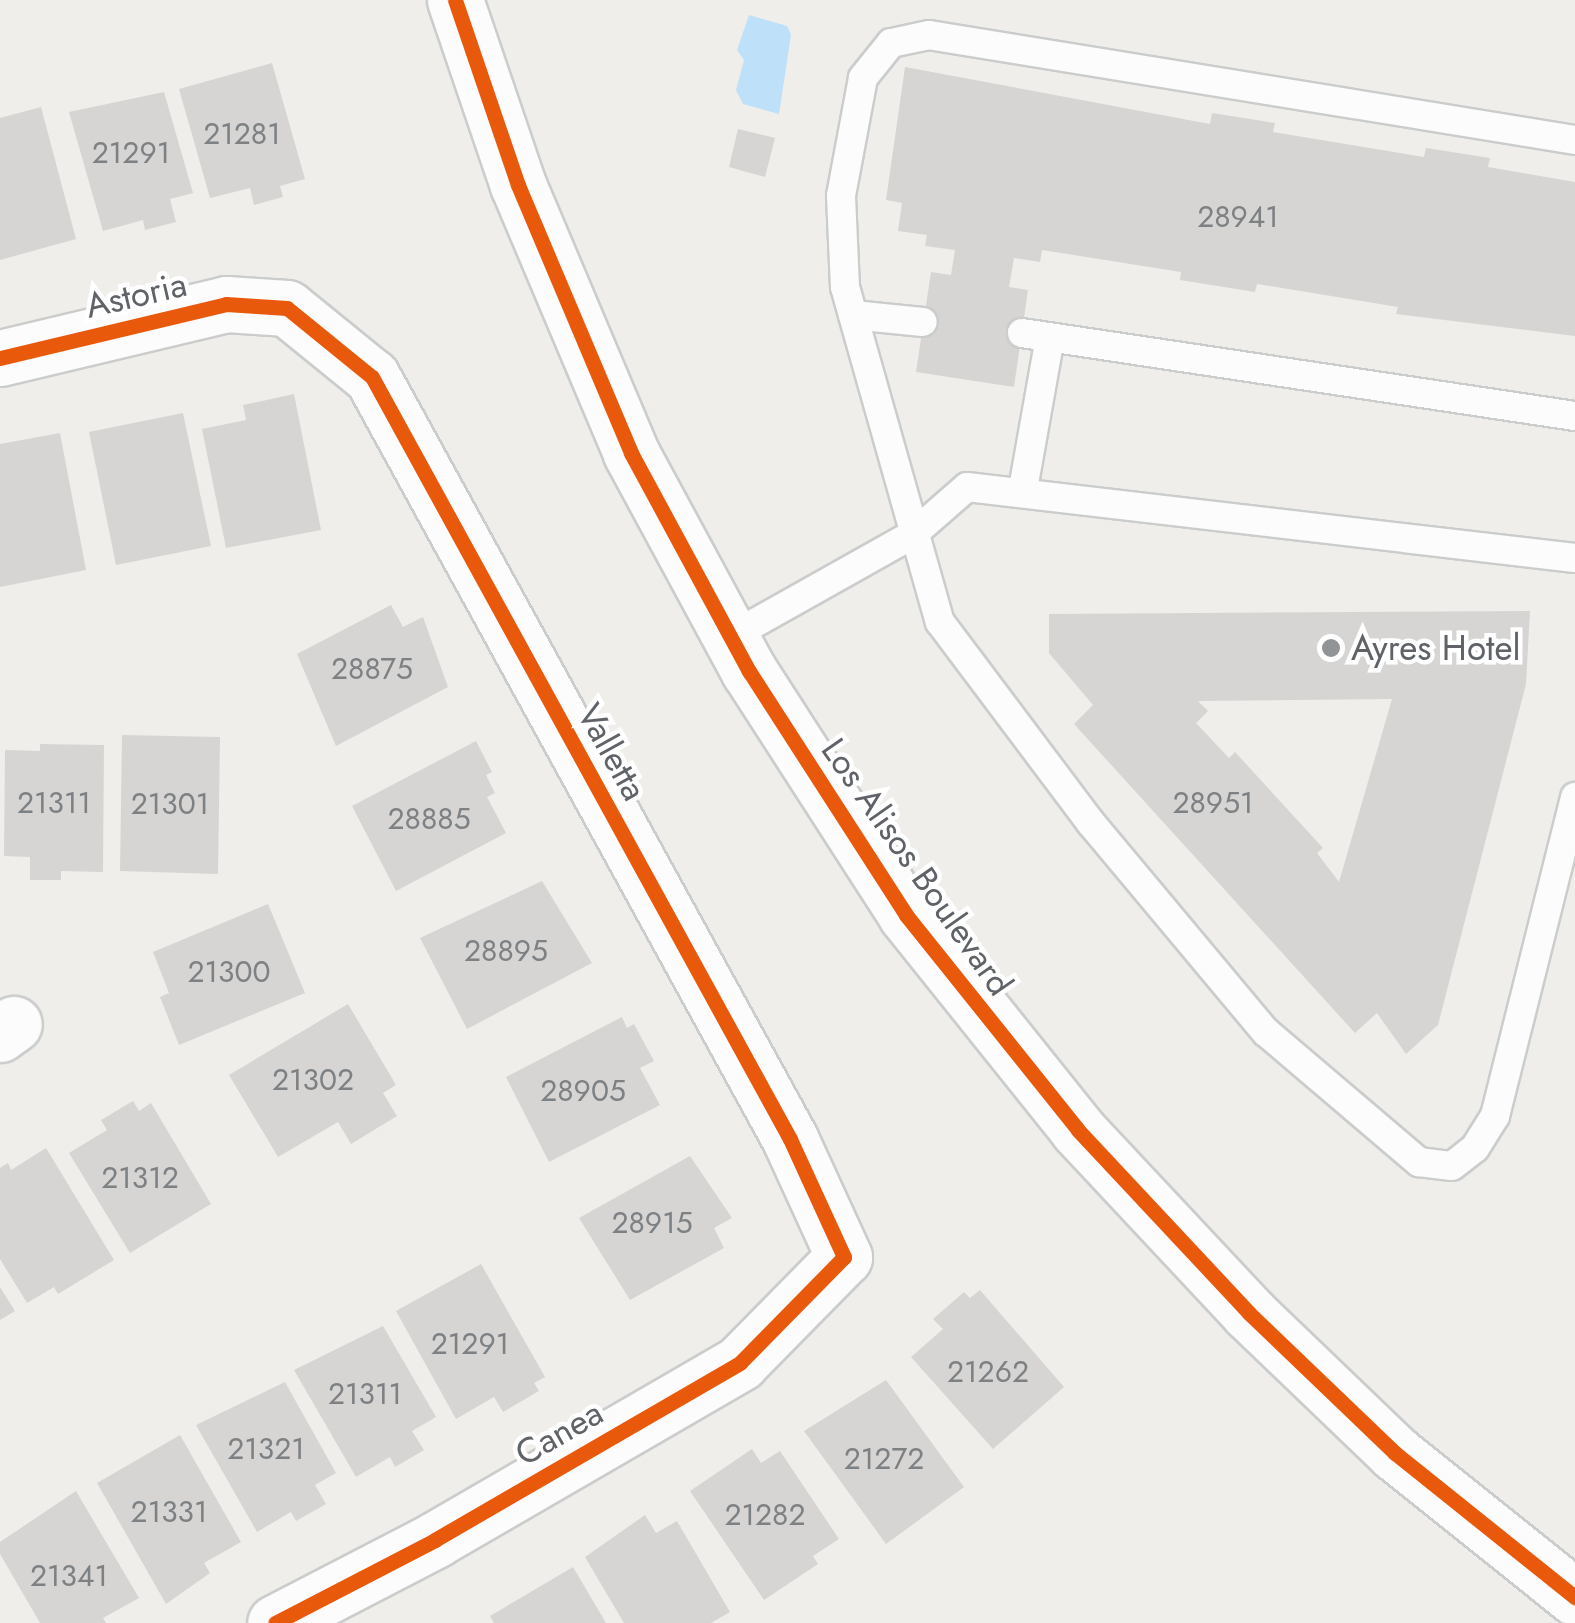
<!DOCTYPE html>
<style>
body{margin:0}
#map{position:relative;width:1575px;height:1623px;overflow:hidden;background:#efeeea;font-family:Jost,sans-serif}
div>[style]{position:absolute}
[style*='--x']{left:calc(var(--x)*1px);top:calc(var(--y)*1px);width:calc(var(--w)*1px);rotate:calc(var(--a)*1deg)}
.water>*{inset:0;background:#bfe0f9}
.building>*{inset:0;background:#d6d5d3}
.roads{filter:drop-shadow(2px 0 #cbcccc) drop-shadow(-2px 0 #cbcccc) drop-shadow(0 2px #cbcccc) drop-shadow(0 -2px #cbcccc)}
.lane>*{height:28px;margin:-14px;padding:0 14px;transform-origin:14px;border-radius:14px;background:#fdfcfc}
.street>*{height:55px;margin:-27.5px;padding:0 27.5px;transform-origin:27.5px;border-radius:27.5px;background:#fdfcfc}
.secondary>*{height:55px;margin:-27.5px;padding:0 27.5px;transform-origin:27.5px;border-radius:27.5px;background:#fdfcfc}
.cycleway>*{height:15px;margin:-7.5px;padding:0 7.5px;transform-origin:7.5px;border-radius:7.5px;background:#e8590c}
.dots>*{width:28px;height:28px;translate:-50% -50%;box-sizing:border-box;border:5px solid #fff;border-radius:50%}
span{translate:-50% -50%;white-space:nowrap;text-align:center;line-height:1.15;-webkit-text-stroke:9px #fff;paint-order:stroke}
.number-label{font-size:30px;color:#7e8184}
.number-label span{-webkit-text-stroke-width:0}
.street-label{font-size:35px;color:#5f6368}
.poi-label{font-size:35px;color:#5f6368}
.left{translate:0 -50%;text-align:left}
</style>
<div id="map">
<div class="water">
<div style="clip-path:polygon(749px 15px,787px 26px,791px 35px,779px 114px,743px 104px,736px 90px,744px 60px,737px 50px)"></div>
</div>
<div class="building">
<div style="clip-path:polygon(272px 63px,305px 179px,280px 186px,283px 197px,254px 205px,250px 188px,210px 198px,179px 89px)"></div>
<div style="clip-path:polygon(905px 67px,1210px 124px,1212px 113px,1275px 123px,1273px 132px,1424px 157px,1426px 148px,1490px 158px,1488px 167px,1575px 182px,1575px 336px,1396px 314px,1398px 307px,1257px 284px,1255px 292px,1180px 280px,1181px 272px,1042px 250px,1040px 262px,1014px 258px,1009px 287px,1028px 290px,1014px 387px,916px 372px,931px 272px,951px 275px,955px 250px,925px 246px,927px 235px,898px 231px,902px 203px,886px 200px)"></div>
<div style="clip-path:polygon(164px 92px,193px 193px,170px 199px,176px 222px,145px 230px,143px 220px,103px 231px,69px 112px)"></div>
<div style="clip-path:polygon(41px 107px,76px 239px,0 260px,0 118px)"></div>
<div style="clip-path:polygon(738px 129px,775px 138px,765px 177px,729px 167px)"></div>
<div style="clip-path:polygon(294px 394px,321px 530px,226px 548px,202px 429px,246px 420px,243px 405px)"></div>
<div style="clip-path:polygon(183px 413px,211px 546px,116px 565px,89px 432px)"></div>
<div style="clip-path:polygon(60px 433px,86px 570px,0 587px,0 444px)"></div>
<div style="clip-path:polygon(391px 605px,403px 627px,423px 617px,448px 687px,336px 746px,297px 654px)"></div>
<div style="clip-path:polygon(evenodd,1530px 611px,1526px 684px,1438px 1025px,1406px 1054px,1377px 1013px,1355px 1033px,1074px 724px,1093px 705px,1049px 653px,1049px 614px,1530px 611px,1392px 699px,1339px 882px,1317px 853px,1323px 848px,1235px 752px,1229px 758px,1196px 723px,1208px 711px,1198px 701px,1392px 699px)"></div>
<div style="clip-path:polygon(122px 735px,220px 737px,218px 874px,120px 871px)"></div>
<div style="clip-path:polygon(476px 741px,492px 772px,486px 775px,495px 793px,487px 797px,506px 833px,396px 891px,352px 806px)"></div>
<div style="clip-path:polygon(40px 744px,104px 745px,103px 872px,61px 871px,61px 880px,30px 880px,30px 857px,4px 856px,5px 750px,40px 751px)"></div>
<div style="clip-path:polygon(542px 881px,592px 963px,467px 1029px,420px 938px)"></div>
<div style="clip-path:polygon(268px 904px,305px 993px,179px 1045px,160px 997px,169px 993px,153px 952px)"></div>
<div style="clip-path:polygon(348px 1004px,396px 1085px,383px 1093px,397px 1116px,351px 1144px,338px 1122px,278px 1157px,229px 1075px)"></div>
<div style="clip-path:polygon(622px 1017px,627px 1028px,634px 1024px,654px 1061px,640px 1068px,660px 1105px,549px 1162px,506px 1077px)"></div>
<div style="clip-path:polygon(133px 1101px,139px 1111px,151px 1103px,211px 1204px,130px 1253px,69px 1153px,107px 1130px,101px 1120px)"></div>
<div style="clip-path:polygon(46px 1148px,114px 1260px,58px 1294px,54px 1287px,27px 1303px,0 1259px,0 1168px,8px 1163px,11px 1170px)"></div>
<div style="clip-path:polygon(690px 1156px,732px 1218px,714px 1228px,724px 1248px,630px 1300px,579px 1218px)"></div>
<div style="clip-path:polygon(481px 1264px,545px 1377px,534px 1383px,539px 1391px,503px 1412px,494px 1397px,456px 1419px,396px 1311px)"></div>
<div style="clip-path:polygon(0 1287px,15px 1311px,0 1320px)"></div>
<div style="clip-path:polygon(980px 1290px,1064px 1387px,993px 1449px,911px 1357px,943px 1329px,933px 1319px,964px 1292px,970px 1298px)"></div>
<div style="clip-path:polygon(383px 1326px,436px 1417px,412px 1431px,424px 1450px,395px 1467px,390px 1457px,356px 1477px,294px 1370px)"></div>
<div style="clip-path:polygon(886px 1380px,964px 1487px,886px 1544px,804px 1431px)"></div>
<div style="clip-path:polygon(285px 1382px,336px 1473px,315px 1485px,326px 1504px,296px 1521px,291px 1512px,257px 1532px,196px 1425px)"></div>
<div style="clip-path:polygon(180px 1435px,241px 1542px,204px 1563px,210px 1573px,166px 1604px,97px 1483px)"></div>
<div style="clip-path:polygon(752px 1449px,761px 1463px,780px 1451px,839px 1539px,813px 1556px,818px 1564px,764px 1600px,690px 1491px)"></div>
<div style="clip-path:polygon(76px 1491px,139px 1598px,103px 1618px,106px 1623px,40px 1623px,0 1554px,0 1542px)"></div>
<div style="clip-path:polygon(645px 1515px,656px 1533px,677px 1521px,730px 1612px,711px 1623px,624px 1623px,585px 1557px)"></div>
<div style="clip-path:polygon(573px 1567px,606px 1623px,494px 1623px,490px 1616px)"></div>
</div>
<div class="roads">
<div class="lane">
<div style="--x:1575;--y:140;--w:654;--a:-170.77"></div>
<div style="--x:929;--y:35;--w:39;--a:168"></div>
<div style="--x:891;--y:43;--w:45;--a:128.7"></div>
<div style="--x:863;--y:78;--w:120;--a:100.6"></div>
<div style="--x:841;--y:196;--w:91;--a:87.5"></div>
<div style="--x:845;--y:287;--w:348;--a:74.2"></div>
<div style="--x:940;--y:622;--w:251;--a:53.1"></div>
<div style="--x:1091;--y:823;--w:273;--a:50.1"></div>
<div style="--x:1266;--y:1032;--w:201;--a:40.4"></div>
<div style="--x:1419;--y:1162;--w:33;--a:7"></div>
<div style="--x:1452;--y:1166;--w:29;--a:-38"></div>
<div style="--x:1475;--y:1148;--w:38;--a:-58"></div>
<div style="--x:1495;--y:1116;--w:329;--a:-75.9"></div>
<div style="--x:853;--y:315;--w:70;--a:5.7"></div>
<div style="--x:1022;--y:333;--w:559;--a:8.54"></div>
<div style="--x:1023;--y:489;--w:154;--a:-79.9"></div>
<div style="--x:730;--y:637;--w:209;--a:-29.3"></div>
<div style="--x:912;--y:535;--w:73;--a:-41.1"></div>
<div style="--x:967;--y:487;--w:612;--a:6.66"></div>
</div>
<div class="street">
<div style="--x:0;--y:358;--w:232;--a:-13.4"></div>
<div style="--x:226;--y:304;--w:61;--a:3.8"></div>
<div style="--x:287;--y:308;--w:109;--a:39.1"></div>
<div style="--x:372;--y:377;--w:869;--a:61.25"></div>
<div style="--x:790;--y:1139;--w:130;--a:65.4"></div>
<div style="--x:844;--y:1257;--w:148;--a:134.5"></div>
<div style="--x:740;--y:1363;--w:353;--a:149.9"></div>
<div style="--x:435;--y:1540;--w:180;--a:152.6"></div>
<div style="--x:0;--y:1034;--w:17;--a:-36"></div>
</div>
<div class="secondary">
<div style="--x:455;--y:0;--w:195;--a:71.2"></div>
<div style="--x:518;--y:185;--w:291;--a:67.1"></div>
<div style="--x:631;--y:453;--w:248;--a:61.6"></div>
<div style="--x:749;--y:671;--w:290;--a:57.2"></div>
<div style="--x:906;--y:915;--w:275;--a:51.3"></div>
<div style="--x:1078;--y:1130;--w:250;--a:46.9"></div>
<div style="--x:1249;--y:1313;--w:202;--a:43.8"></div>
<div style="--x:1395;--y:1453;--w:231;--a:38.7"></div>
</div>
</div>
<div class="cycleway">
<div style="--x:455;--y:0;--w:195;--a:71.2"></div>
<div style="--x:518;--y:185;--w:291;--a:67.1"></div>
<div style="--x:631;--y:453;--w:248;--a:61.6"></div>
<div style="--x:749;--y:671;--w:290;--a:57.2"></div>
<div style="--x:906;--y:915;--w:275;--a:51.3"></div>
<div style="--x:1078;--y:1130;--w:250;--a:46.9"></div>
<div style="--x:1249;--y:1313;--w:202;--a:43.8"></div>
<div style="--x:1395;--y:1453;--w:231;--a:38.7"></div>
<div style="--x:0;--y:358;--w:232;--a:-13.4"></div>
<div style="--x:226;--y:304;--w:61;--a:3.8"></div>
<div style="--x:287;--y:308;--w:109;--a:39.1"></div>
<div style="--x:372;--y:377;--w:869;--a:61.25"></div>
<div style="--x:790;--y:1139;--w:130;--a:65.4"></div>
<div style="--x:844;--y:1257;--w:148;--a:134.5"></div>
<div style="--x:740;--y:1363;--w:353;--a:149.9"></div>
<div style="--x:435;--y:1540;--w:180;--a:152.6"></div>
</div>
<div class="dots">
<div style="left:1331px;top:648px;background:#919496"></div>
</div>
<div class="number-label">
<span style="left:242px;top:134px">21281</span>
<span style="left:131px;top:153px">21291</span>
<span style="left:1238px;top:217px">28941</span>
<span style="left:372px;top:669px">28875</span>
<span style="left:54px;top:803px">21311</span>
<span style="left:1213px;top:803px">28951</span>
<span style="left:170px;top:804px">21301</span>
<span style="left:429px;top:819px">28885</span>
<span style="left:506px;top:951px">28895</span>
<span style="left:229px;top:972px">21300</span>
<span style="left:313px;top:1080px">21302</span>
<span style="left:583px;top:1091px">28905</span>
<span style="left:140px;top:1178px">21312</span>
<span style="left:652px;top:1223px">28915</span>
<span style="left:470px;top:1344px">21291</span>
<span style="left:988px;top:1372px">21262</span>
<span style="left:365px;top:1394px">21311</span>
<span style="left:266px;top:1449px">21321</span>
<span style="left:884px;top:1459px">21272</span>
<span style="left:169px;top:1512px">21331</span>
<span style="left:765px;top:1515px">21282</span>
<span style="left:69px;top:1576px">21341</span>
</div>
<div class="street-label">
<span style="left:136px;top:295px;rotate:-13deg">Astoria</span>
<span style="left:612px;top:752px;rotate:61deg">Valletta</span>
<span style="left:917px;top:867px;rotate:55deg">Los Alisos Boulevard</span>
<span style="left:559px;top:1433px;rotate:-30deg">Canea</span>
</div>
<div class="poi-label">
<span class="left" style="left:1351px;top:648px">Ayres Hotel</span>
</div>
</div>
